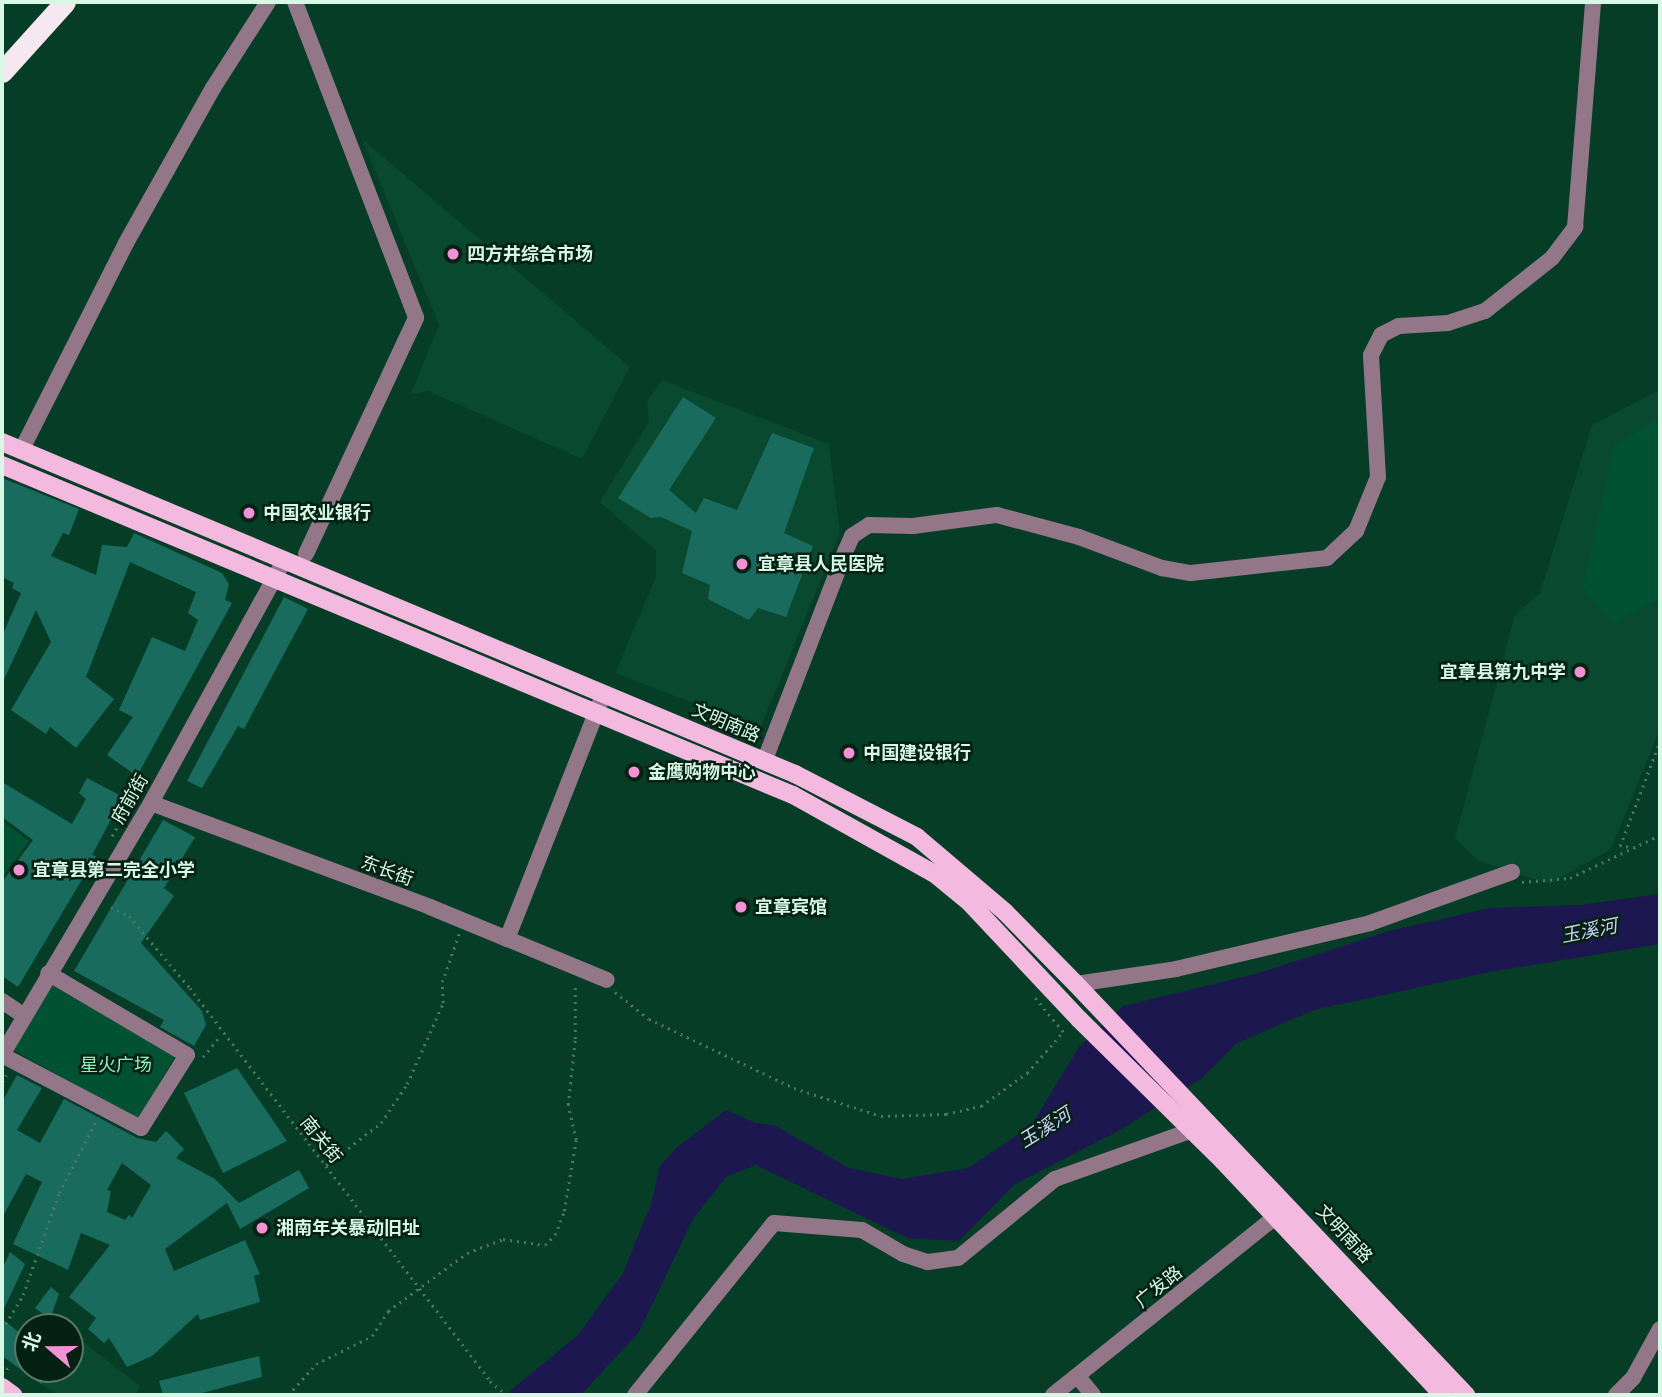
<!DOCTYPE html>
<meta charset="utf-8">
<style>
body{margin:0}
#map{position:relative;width:1662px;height:1397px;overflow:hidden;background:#063d26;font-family:"DejaVu Sans","Noto Sans SC",sans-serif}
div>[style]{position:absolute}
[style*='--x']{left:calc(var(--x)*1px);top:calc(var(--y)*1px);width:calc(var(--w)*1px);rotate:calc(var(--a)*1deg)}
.built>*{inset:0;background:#08492f}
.green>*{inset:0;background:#015233}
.water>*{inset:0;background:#1c184f}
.building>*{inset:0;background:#196b5e}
.path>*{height:2.5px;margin-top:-1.25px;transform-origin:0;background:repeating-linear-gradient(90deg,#487863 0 2px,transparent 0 7px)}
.minor>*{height:16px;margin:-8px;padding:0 8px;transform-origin:8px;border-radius:8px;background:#937789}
.major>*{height:18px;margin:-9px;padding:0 9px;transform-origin:9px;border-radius:9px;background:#f4b9df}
.highway>*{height:21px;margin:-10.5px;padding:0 10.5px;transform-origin:10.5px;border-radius:10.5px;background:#f6e8f1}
.dots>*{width:19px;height:19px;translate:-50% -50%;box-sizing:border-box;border:4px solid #052114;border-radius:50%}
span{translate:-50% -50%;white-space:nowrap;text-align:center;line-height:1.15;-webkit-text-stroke:5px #052114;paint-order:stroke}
.poi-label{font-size:18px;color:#d7f8e5;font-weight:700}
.left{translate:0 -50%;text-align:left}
.right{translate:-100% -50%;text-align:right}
.street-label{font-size:18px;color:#d7f8e5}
.park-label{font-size:18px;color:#89f4bd}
.water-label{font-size:19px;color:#c9cdf2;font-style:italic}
.frame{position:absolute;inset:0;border:4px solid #d7f8e5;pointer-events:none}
.north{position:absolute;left:14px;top:1313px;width:70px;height:70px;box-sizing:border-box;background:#052114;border:2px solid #597768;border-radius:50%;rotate:290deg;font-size:19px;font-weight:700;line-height:28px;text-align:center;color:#d7f8e5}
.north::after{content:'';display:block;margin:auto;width:24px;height:32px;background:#f491d4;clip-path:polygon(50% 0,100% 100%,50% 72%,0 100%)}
</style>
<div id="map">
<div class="built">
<div style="clip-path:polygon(362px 139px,630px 367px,582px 459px,428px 391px,411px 394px,439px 325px)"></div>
<div style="clip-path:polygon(662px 380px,829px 444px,840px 533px,760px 729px,615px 673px,656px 577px,656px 551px,600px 502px,649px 422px,647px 402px)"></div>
<div style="clip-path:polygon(1660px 390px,1660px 729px,1611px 849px,1550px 884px,1478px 861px,1455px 838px,1515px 615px,1540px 593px,1592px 425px)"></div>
<div style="clip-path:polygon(77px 1337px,140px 1386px,135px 1395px,58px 1395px,41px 1384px,52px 1369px,70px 1369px,70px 1346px)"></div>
</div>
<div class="green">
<div style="clip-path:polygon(1656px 421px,1660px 424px,1660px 599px,1613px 623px,1583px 588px,1615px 444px)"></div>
<div style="clip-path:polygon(2px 821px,29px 841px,2px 878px)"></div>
<div style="clip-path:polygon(47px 983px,176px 1055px,138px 1120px,10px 1048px)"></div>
</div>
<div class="water">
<div style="clip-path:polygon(1660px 894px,1660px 944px,1490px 972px,1314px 1010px,1237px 1043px,1202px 1078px,1120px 1130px,1015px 1184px,959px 1241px,907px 1238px,756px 1165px,726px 1177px,693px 1219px,639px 1332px,581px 1395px,505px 1395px,578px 1335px,623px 1273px,651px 1204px,660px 1166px,676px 1148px,726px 1110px,756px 1123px,774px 1125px,849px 1168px,902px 1179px,968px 1168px,1031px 1126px,1079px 1047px,1123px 1006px,1259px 973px,1389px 931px,1490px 908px,1580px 905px)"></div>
</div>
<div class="building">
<div style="clip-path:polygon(683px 397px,716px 418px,669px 490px,696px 513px,704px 498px,737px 510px,772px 433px,814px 448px,784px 533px,813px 546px,786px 617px,758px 608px,749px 620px,708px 599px,710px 585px,682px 573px,692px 531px,661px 517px,651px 518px,618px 498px)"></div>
<div style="clip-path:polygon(2px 478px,79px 509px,69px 535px,63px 533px,51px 556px,96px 575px,102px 545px,127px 547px,134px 533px,222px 573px,229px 584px,225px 600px,232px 603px,137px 776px,107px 755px,133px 717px,119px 710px,152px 637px,185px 651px,198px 620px,188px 613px,196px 592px,130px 562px,86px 677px,114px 699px,76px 748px,50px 727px,46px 734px,11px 710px,51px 642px,36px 610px,2px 684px,2px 636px,21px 593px,12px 588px,14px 583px,2px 577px)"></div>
<div style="clip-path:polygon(284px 597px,308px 609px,244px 729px,238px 726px,202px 788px,187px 781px)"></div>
<div style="clip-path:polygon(87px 778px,123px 797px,92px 855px,96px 856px,18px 987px,2px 976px,2px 882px,33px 840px,2px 817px,2px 782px,72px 824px,86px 799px,79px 793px)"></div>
<div style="clip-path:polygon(163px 820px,195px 837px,164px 888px,174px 896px,141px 943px,202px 1011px,206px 1025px,194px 1046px,160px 1027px,164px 1020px,74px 971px)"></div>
<div style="clip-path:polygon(237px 1068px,287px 1141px,223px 1173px,184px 1093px)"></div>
<div style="clip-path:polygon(evenodd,17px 1075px,42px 1088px,17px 1130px,40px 1143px,64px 1099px,137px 1138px,156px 1142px,166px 1131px,184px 1149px,176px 1158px,215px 1179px,239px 1203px,299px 1170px,309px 1188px,240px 1229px,227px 1203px,165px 1249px,174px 1271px,245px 1240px,260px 1274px,254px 1276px,260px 1302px,200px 1320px,198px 1314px,152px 1356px,127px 1367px,109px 1338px,104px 1343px,88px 1329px,96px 1318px,69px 1297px,110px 1245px,81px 1233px,68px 1270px,13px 1244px,42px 1182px,26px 1174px,2px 1218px,2px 1102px,17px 1075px,122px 1163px,151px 1185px,132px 1218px,129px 1215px,125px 1220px,107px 1212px,111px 1191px,107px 1190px,122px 1163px)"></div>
<div style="clip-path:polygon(10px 1252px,25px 1264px,2px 1313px,2px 1269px)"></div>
<div style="clip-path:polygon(51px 1287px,59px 1294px,50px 1319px,35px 1308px)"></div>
<div style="clip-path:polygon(2px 1319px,28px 1339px,28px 1369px,52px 1369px,41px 1384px,2px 1356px)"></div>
<div style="clip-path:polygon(259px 1356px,262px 1377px,195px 1395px,163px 1395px,159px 1381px)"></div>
</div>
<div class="path">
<div style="--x:112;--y:836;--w:46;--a:-60.1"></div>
<div style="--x:1628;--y:847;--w:8;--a:-173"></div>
<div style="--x:1620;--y:846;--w:112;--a:-69.1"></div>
<div style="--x:1522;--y:882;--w:48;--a:-4.8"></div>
<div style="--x:1570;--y:878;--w:100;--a:-25.5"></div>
<div style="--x:111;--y:907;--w:20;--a:27"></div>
<div style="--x:129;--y:916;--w:94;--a:49.7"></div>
<div style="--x:190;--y:988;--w:494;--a:52.6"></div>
<div style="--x:490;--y:1381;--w:21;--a:41"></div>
<div style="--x:615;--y:992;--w:43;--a:38.5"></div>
<div style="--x:649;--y:1019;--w:161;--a:25.4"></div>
<div style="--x:794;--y:1088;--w:91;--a:17.8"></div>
<div style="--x:881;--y:1116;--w:65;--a:-1.8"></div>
<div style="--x:946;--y:1114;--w:36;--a:-13"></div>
<div style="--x:981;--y:1106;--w:57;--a:-35.7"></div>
<div style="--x:1027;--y:1073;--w:55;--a:-48.7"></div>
<div style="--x:1063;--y:1032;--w:45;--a:-129.6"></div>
<div style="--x:203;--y:1057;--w:28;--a:-51"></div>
<div style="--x:2;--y:1082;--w:8;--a:-60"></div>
<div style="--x:326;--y:1165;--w:69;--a:-37.4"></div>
<div style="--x:381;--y:1123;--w:47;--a:-56.3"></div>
<div style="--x:407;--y:1084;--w:89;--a:-66"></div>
<div style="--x:443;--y:1003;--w:21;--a:-93"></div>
<div style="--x:442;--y:982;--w:51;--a:-70.5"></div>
<div style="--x:2;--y:1330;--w:41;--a:-59"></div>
<div style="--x:23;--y:1295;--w:108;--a:-70.6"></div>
<div style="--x:59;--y:1193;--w:79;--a:-62.8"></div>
<div style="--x:2;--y:1364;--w:7;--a:34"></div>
<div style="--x:8;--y:1368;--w:6;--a:121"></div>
<div style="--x:288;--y:1395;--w:42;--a:-47.9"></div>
<div style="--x:316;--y:1364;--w:63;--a:-26.6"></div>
<div style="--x:372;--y:1336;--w:30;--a:-57"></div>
<div style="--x:388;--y:1311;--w:98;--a:-36.3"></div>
<div style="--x:467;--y:1253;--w:39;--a:-21"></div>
<div style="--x:503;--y:1239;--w:42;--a:8.1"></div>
<div style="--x:545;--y:1245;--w:14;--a:-45"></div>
<div style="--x:555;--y:1235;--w:26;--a:-69"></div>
<div style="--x:564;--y:1211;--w:72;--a:-80.4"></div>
<div style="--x:576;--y:1140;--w:36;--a:-103"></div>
<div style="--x:568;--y:1105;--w:66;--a:-83.9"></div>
<div style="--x:575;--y:1039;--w:56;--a:-90"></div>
</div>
<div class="minor">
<div style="--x:295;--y:2;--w:338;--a:69"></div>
<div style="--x:416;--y:318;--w:260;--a:115"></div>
<div style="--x:21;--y:451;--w:233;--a:-63.2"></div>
<div style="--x:126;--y:243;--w:178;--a:-60.7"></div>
<div style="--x:213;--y:88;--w:102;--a:-57.4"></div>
<div style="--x:764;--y:762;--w:225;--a:-68.9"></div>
<div style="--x:845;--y:552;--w:17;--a:-66"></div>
<div style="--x:852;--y:536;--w:20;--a:-33"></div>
<div style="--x:869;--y:525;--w:44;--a:1.3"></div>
<div style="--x:913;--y:526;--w:85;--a:-7.5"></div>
<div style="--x:997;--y:515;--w:85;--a:15"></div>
<div style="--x:1079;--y:537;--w:89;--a:20.5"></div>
<div style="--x:1162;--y:568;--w:29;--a:10"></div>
<div style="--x:1191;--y:573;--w:137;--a:-6.3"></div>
<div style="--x:1327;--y:558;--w:40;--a:-43"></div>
<div style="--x:1356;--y:531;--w:58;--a:-67.8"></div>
<div style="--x:1378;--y:477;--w:122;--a:-93.3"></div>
<div style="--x:1371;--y:355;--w:22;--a:-63"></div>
<div style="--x:1381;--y:335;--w:20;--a:-27"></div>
<div style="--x:1399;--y:326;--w:49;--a:-3.5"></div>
<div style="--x:1448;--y:323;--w:39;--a:-18"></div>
<div style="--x:1485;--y:311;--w:85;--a:-38.3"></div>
<div style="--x:1552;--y:258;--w:39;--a:-53"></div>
<div style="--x:1575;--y:227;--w:226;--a:-85.4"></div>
<div style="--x:151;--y:803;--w:298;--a:20.4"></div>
<div style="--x:430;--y:907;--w:191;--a:22.4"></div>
<div style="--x:507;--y:939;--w:262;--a:-68.5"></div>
<div style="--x:1076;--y:984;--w:101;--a:-8.5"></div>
<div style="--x:1176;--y:969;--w:199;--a:-13.3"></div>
<div style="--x:1370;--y:923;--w:151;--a:-19.8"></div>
<div style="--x:2;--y:1001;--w:25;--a:34"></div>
<div style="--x:2;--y:1055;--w:285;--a:-59.4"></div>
<div style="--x:147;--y:810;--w:286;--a:-61.2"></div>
<div style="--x:2;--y:1055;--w:157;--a:27.7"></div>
<div style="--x:141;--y:1128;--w:86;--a:-57.8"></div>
<div style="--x:187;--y:1055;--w:161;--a:-149.5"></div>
<div style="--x:1078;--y:1377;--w:23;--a:50"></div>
<div style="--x:635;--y:1395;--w:221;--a:-51.1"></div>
<div style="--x:774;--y:1223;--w:88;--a:4.5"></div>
<div style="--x:862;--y:1230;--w:48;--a:30.3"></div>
<div style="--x:903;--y:1254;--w:26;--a:18"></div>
<div style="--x:928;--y:1262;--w:30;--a:-8"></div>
<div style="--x:958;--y:1258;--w:125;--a:-39.2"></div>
<div style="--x:1055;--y:1179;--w:155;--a:-19.6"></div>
<div style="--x:1053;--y:1395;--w:296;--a:-38.7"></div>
<div style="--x:1616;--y:1395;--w:24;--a:-45"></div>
<div style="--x:1633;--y:1378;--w:56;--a:-61.1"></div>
</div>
<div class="major">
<div style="--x:2;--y:442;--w:860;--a:22.72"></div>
<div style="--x:795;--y:774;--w:137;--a:27.3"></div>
<div style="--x:917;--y:837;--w:116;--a:40.4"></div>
<div style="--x:1005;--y:912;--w:101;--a:45.4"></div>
<div style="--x:1076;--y:984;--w:567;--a:46.5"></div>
<div style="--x:2;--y:465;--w:857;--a:22.65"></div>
<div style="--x:793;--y:795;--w:162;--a:29.1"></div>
<div style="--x:935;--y:874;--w:45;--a:39.6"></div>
<div style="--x:970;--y:903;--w:159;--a:46.8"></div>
<div style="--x:1079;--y:1019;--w:202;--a:44.6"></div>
<div style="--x:1223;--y:1161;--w:321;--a:46.8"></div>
<div style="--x:2;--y:1387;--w:14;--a:36"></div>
</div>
<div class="highway">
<div style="--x:2;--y:72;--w:94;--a:-48"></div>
</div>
<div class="dots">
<div style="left:453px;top:254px;background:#f491d4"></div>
<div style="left:249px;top:513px;background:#f491d4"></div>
<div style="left:742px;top:564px;background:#f491d4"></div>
<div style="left:1580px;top:672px;background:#f491d4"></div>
<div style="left:849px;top:753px;background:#f491d4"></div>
<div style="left:634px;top:772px;background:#f491d4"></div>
<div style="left:19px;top:870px;background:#f491d4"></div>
<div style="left:741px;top:907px;background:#f491d4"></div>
<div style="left:262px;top:1228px;background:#f491d4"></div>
</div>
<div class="poi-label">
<span class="left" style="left:467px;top:254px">四方井综合市场</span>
<span class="left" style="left:263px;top:513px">中国农业银行</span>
<span class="left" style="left:758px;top:564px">宜章县人民医院</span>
<span class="right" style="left:1566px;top:672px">宜章县第九中学</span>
<span class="left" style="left:863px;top:753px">中国建设银行</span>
<span class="left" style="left:648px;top:772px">金鹰购物中心</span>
<span class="left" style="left:33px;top:870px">宜章县第二完全小学</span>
<span class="left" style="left:755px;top:907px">宜章宾馆</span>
<span class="left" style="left:276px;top:1228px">湘南年关暴动旧址</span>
</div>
<div class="street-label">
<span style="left:726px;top:723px;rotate:23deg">文明南路</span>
<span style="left:130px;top:799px;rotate:-60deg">府前街</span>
<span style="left:387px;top:871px;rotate:20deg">东长街</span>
<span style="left:321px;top:1140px;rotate:51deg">南关街</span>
<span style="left:1344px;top:1234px;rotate:47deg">文明南路</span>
<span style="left:1159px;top:1287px;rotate:-39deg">广发路</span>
</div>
<div class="park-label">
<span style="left:116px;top:1065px">星火广场</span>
</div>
<div class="water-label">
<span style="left:1589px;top:931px;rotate:-11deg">玉溪河</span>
<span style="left:1045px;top:1128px;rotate:-32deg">玉溪河</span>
</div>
<div class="frame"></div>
<div class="north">北</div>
</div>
